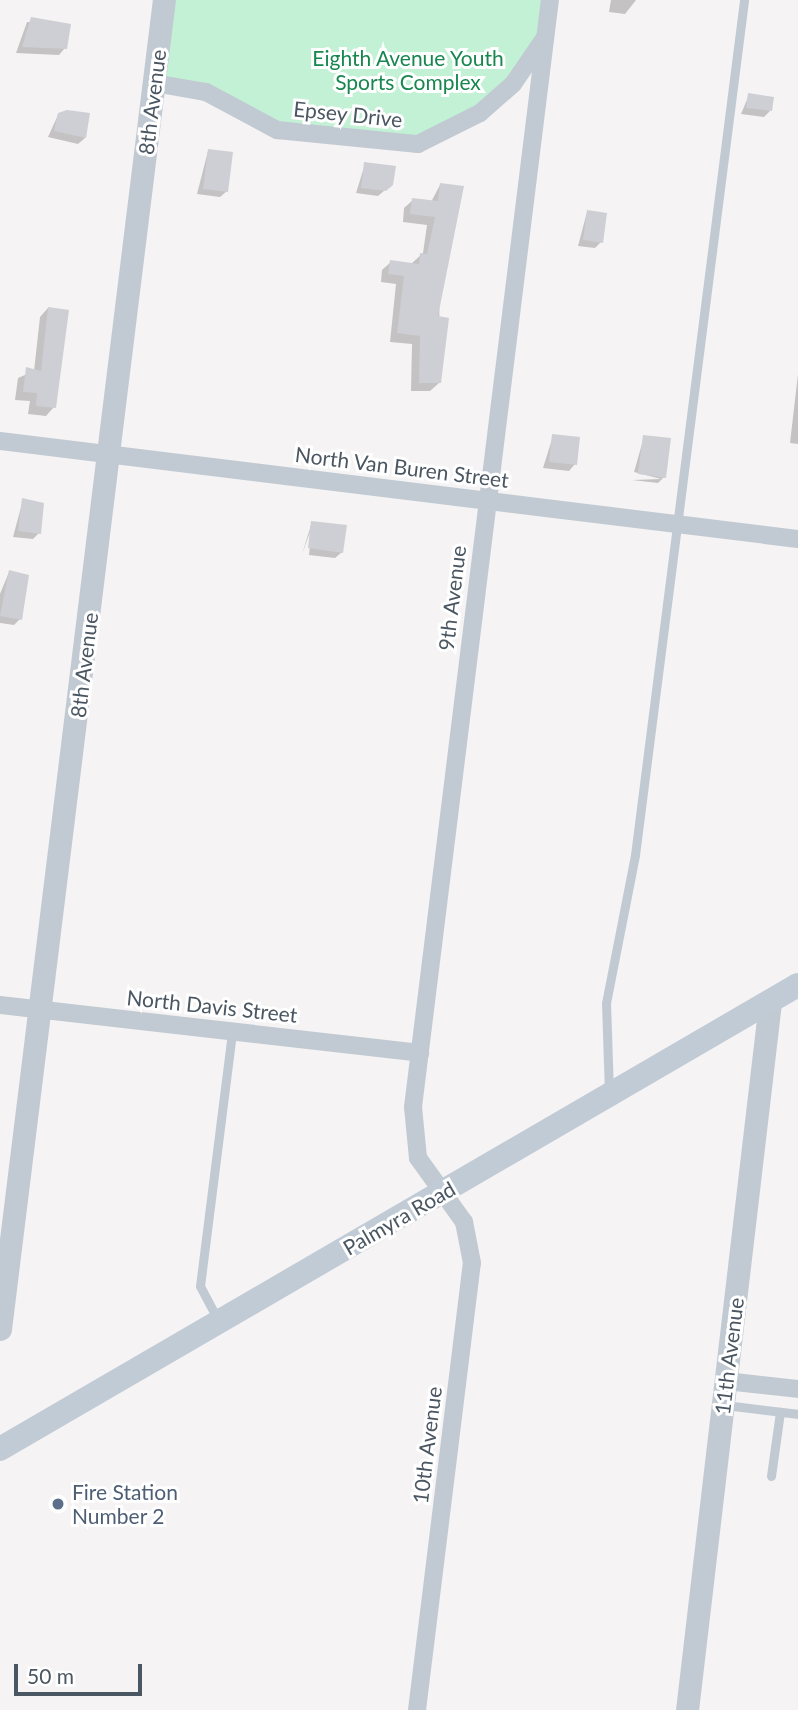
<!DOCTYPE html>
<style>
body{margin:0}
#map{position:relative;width:798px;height:1710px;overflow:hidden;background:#f5f3f3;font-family:Lato,sans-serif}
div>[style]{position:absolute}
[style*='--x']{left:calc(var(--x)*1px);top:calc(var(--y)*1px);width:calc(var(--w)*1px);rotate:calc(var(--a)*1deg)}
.green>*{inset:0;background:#c3f1d5}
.shadow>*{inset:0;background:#0003}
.building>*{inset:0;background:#cdcfd5}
.service>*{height:9px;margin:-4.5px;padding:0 4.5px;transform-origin:4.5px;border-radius:4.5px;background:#c1cad2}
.minor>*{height:18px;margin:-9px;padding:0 9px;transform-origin:9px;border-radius:9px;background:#c1cad2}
.tertiary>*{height:23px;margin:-11.5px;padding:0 11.5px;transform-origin:11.5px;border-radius:11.5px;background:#c1cad2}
.secondary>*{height:24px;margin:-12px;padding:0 12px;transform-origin:12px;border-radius:12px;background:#c1cbd6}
.dots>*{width:19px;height:19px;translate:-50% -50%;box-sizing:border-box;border:4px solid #fff;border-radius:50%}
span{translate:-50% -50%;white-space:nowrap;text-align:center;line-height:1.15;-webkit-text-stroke:6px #fff;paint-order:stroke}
.park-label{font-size:21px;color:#17864f}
.street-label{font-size:21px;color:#4a5661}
.service-label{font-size:21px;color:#4e5e75}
.left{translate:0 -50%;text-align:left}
.scale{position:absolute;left:14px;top:1664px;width:128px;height:32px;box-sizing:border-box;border:4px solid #4a5661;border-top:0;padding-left:9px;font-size:21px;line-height:24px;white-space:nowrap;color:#4a5661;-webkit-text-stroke:5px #fff;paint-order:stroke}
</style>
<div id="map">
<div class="green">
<div style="clip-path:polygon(166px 0,548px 0,544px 35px,512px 83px,418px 142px,278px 128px,155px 81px)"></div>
</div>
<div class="shadow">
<div style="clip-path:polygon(611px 0,636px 0,625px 14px,609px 12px)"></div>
<div style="clip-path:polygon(27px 22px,69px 25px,65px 48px,59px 55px,16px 53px)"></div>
<div style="clip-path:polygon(749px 95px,770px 111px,764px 117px,741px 114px)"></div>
<div style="clip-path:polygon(58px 115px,85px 138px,78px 144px,48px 137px)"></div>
<div style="clip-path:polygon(208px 151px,227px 191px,220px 197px,197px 194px)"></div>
<div style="clip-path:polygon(365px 164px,385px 190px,378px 196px,356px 193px)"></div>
<div style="clip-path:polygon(440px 185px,439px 383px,430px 391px,411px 391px,412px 344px,390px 342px,396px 284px,381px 282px,382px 270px,391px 262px,411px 264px,423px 253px,427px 225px,403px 222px,404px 208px,413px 200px,431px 202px)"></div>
<div style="clip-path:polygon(587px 212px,601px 242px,595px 248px,578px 246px)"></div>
<div style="clip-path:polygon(48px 308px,54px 407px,46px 416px,28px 414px,30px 401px,15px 400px,18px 378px,34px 371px,40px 317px)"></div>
<div style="clip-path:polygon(798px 374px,798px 444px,790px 443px)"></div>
<div style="clip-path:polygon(553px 436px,575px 464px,569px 471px,543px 468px)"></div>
<div style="clip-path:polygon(644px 437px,664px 477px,658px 483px,632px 480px,661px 479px,634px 472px)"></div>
<div style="clip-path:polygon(23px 500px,39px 533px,33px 539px,13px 537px)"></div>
<div style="clip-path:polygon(312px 522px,342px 552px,335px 558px,309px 555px,312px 527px,302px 554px)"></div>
<div style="clip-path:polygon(9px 572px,20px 619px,14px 625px,0 623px,0 594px)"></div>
</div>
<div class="building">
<div style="clip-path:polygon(31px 17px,71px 24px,67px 49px,22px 47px)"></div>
<div style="clip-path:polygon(748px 93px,774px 97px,772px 111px,746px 108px)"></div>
<div style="clip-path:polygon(67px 110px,90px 113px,86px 138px,54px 131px,58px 113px)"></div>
<div style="clip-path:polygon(208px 149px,233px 152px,228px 192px,203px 189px)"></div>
<div style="clip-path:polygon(364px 162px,396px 166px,393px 185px,386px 191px,361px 188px)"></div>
<div style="clip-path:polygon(440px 183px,464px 186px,438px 316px,449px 318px,441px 383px,419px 383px,420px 336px,397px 333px,404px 276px,388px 274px,390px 260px,419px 264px,420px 253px,427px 254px,435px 217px,410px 214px,412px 198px,438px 201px)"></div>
<div style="clip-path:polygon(587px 210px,607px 213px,603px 243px,583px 240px)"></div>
<div style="clip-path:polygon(48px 307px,69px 310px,56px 408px,36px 406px,37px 393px,23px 392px,26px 367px,41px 371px)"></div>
<div style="clip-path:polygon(552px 434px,580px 437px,577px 465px,549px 462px)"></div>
<div style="clip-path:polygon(643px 435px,671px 438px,666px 478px,638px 474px)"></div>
<div style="clip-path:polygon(22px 498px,44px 503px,41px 534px,18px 531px)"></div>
<div style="clip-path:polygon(311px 521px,347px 525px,343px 553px,308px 548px)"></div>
<div style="clip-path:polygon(9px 570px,29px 575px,22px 620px,0 616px)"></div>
</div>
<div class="service">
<div style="--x:609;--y:1093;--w:90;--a:-91.9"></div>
<div style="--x:606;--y:1003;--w:151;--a:-78.9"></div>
<div style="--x:635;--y:855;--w:862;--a:-82.73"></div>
<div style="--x:218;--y:1320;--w:38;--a:-118"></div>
<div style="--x:200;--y:1286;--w:257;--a:-82.8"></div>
<div style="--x:725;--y:1405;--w:74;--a:7"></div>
<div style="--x:771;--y:1476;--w:65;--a:-82"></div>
</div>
<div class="minor">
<div style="--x:154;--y:83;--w:53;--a:9.8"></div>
<div style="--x:206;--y:92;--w:81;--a:28.2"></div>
<div style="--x:277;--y:130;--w:142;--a:5.7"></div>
<div style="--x:418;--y:144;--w:69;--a:-26.6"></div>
<div style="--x:480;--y:113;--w:44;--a:-41.3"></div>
<div style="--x:513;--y:84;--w:55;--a:-55.4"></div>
<div style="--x:0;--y:441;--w:804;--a:7"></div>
<div style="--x:0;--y:1005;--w:423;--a:6.5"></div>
<div style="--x:726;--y:1381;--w:72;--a:6.3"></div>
<div style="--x:417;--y:1710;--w:450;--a:-83"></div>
<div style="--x:472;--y:1263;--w:42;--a:-101"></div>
<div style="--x:464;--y:1222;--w:79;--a:-125.7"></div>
<div style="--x:418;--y:1158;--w:51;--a:-95.6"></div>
<div style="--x:413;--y:1107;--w:1115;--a:-82.95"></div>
</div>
<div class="tertiary">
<div style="--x:0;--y:1329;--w:1339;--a:-82.97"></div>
<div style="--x:687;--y:1710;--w:713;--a:-83.31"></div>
</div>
<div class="secondary">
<div style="--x:0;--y:1449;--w:923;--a:-30.18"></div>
</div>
<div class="dots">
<div style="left:58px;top:1504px;background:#5c6f8a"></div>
</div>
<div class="park-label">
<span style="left:408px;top:70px">Eighth Avenue Youth<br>Sports Complex</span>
</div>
<div class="street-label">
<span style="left:152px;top:102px;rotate:-83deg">8th Avenue</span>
<span style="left:348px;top:114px;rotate:6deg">Epsey Drive</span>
<span style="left:402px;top:467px;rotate:7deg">North Van Buren Street</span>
<span style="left:452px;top:598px;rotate:-83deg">9th Avenue</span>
<span style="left:84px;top:665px;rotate:-83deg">8th Avenue</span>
<span style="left:212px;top:1006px;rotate:6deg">North Davis Street</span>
<span style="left:399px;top:1218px;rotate:-30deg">Palmyra Road</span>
<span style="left:729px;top:1356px;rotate:-83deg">11th Avenue</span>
<span style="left:427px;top:1445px;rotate:-83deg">10th Avenue</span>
</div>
<div class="service-label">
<span class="left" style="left:72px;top:1504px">Fire Station<br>Number 2</span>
</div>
<div class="scale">50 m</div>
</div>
